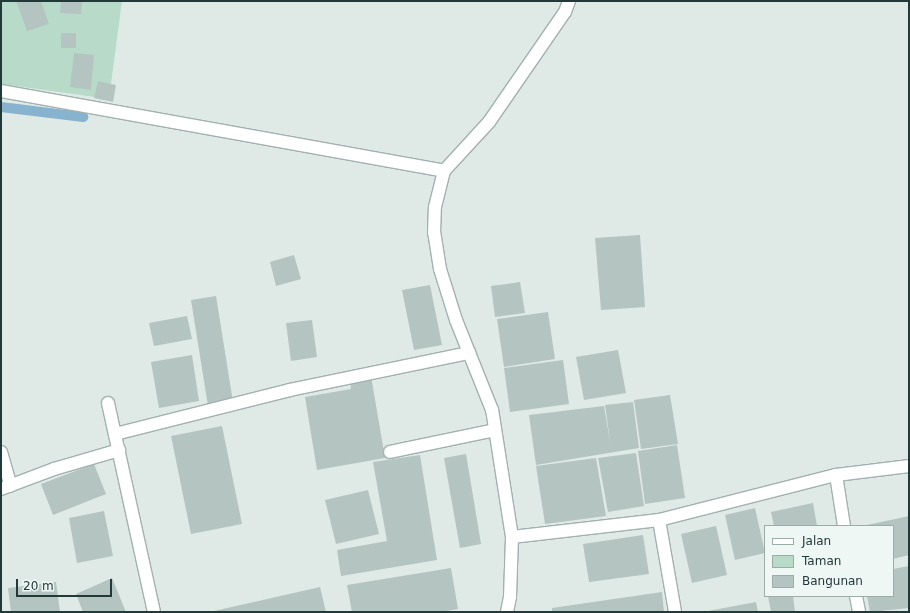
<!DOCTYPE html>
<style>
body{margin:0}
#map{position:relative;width:910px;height:613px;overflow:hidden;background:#dfeae7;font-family:"DejaVu Sans",sans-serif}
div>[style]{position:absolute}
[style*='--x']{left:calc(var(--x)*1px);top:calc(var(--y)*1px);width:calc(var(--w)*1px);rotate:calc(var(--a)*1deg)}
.green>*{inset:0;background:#b8dbc9}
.stream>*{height:10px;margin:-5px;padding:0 5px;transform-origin:5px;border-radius:5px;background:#88b3ce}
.building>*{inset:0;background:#b4c4c1}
.roads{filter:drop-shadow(1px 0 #a2b1af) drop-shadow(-1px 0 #a2b1af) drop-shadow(0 1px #a2b1af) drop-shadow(0 -1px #a2b1af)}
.service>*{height:12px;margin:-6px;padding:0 6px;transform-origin:6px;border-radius:6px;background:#fff}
.minor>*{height:12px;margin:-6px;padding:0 6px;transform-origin:6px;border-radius:6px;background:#fff}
span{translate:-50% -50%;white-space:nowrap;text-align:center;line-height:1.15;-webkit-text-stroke:3px #eff7f5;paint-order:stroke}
.frame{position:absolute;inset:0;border:2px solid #213938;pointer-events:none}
.legend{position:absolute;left:764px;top:525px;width:130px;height:72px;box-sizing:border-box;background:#eff7f5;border:1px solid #9daba9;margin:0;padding:5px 7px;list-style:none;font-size:12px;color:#213938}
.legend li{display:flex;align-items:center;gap:8px;height:20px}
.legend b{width:20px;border:1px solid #9daba9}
.scale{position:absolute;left:16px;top:579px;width:96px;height:18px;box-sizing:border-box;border:2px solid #213938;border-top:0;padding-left:5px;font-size:12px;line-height:14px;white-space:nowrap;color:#213938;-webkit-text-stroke:3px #eff7f5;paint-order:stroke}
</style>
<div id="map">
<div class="green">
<div style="clip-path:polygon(1px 1px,122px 1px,109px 99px,1px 84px)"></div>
</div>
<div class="stream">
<div style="--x:1;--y:107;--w:83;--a:7"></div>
</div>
<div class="building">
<div style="clip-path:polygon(16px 1px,41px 1px,49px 24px,27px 31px)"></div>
<div style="clip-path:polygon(61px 1px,82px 1px,81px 14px,60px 13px)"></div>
<div style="clip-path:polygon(61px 33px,76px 33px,76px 48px,61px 48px)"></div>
<div style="clip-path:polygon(74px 53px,94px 55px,91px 90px,70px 87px)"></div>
<div style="clip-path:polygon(98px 81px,116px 85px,113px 102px,94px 98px)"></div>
<div style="clip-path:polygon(640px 235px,645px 307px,601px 310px,595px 238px)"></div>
<div style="clip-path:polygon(294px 255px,301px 279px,276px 286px,270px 262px)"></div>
<div style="clip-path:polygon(520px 282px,525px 313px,495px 317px,491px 286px)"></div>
<div style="clip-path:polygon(430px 285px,442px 345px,414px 350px,402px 290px)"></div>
<div style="clip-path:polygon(216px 296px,233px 402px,208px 406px,191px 300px)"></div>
<div style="clip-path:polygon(548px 312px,555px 359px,504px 367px,497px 319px)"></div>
<div style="clip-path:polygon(187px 316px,192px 339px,154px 346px,149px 323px)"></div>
<div style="clip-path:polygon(312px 320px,317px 357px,291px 361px,286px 323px)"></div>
<div style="clip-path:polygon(618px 350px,626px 393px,584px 400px,576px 357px)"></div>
<div style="clip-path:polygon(192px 355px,199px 401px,159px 408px,151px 362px)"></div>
<div style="clip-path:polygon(563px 360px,569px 404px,510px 412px,504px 368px)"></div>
<div style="clip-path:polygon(371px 376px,385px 458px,317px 470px,305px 397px,351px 389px,350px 380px)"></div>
<div style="clip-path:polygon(670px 395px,678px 444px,641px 449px,634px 400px)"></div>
<div style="clip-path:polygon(633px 402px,639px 448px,536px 465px,529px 415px,604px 406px,611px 447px,605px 405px)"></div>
<div style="clip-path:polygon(222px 426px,242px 524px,191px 534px,171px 436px)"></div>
<div style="clip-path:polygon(677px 445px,685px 498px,645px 504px,638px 451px)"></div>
<div style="clip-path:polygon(636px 453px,644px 506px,608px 512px,598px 458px)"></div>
<div style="clip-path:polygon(466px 454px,481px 544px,460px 548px,444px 458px)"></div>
<div style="clip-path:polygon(420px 455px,437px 560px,341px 576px,337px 550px,387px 541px,373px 462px)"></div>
<div style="clip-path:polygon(596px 458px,606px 516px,545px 524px,536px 466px)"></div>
<div style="clip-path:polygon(94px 464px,106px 494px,53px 515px,41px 484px)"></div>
<div style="clip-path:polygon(368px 490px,379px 534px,336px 544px,325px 500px)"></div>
<div style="clip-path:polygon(813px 503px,817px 526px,774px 526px,771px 512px)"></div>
<div style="clip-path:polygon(755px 508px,765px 553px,735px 560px,725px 515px)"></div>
<div style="clip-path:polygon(104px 511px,113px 556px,77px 563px,69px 518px)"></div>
<div style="clip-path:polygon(909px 516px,909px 555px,893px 559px,893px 526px,867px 525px)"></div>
<div style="clip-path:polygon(716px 526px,727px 575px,692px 583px,681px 534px)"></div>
<div style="clip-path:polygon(643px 535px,649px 574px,589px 582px,583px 544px)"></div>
<div style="clip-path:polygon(909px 566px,909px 608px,870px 612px,867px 596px,893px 596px,893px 569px)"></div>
<div style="clip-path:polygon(451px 568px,458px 609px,441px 612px,352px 612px,347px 585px)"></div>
<div style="clip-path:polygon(112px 578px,126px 612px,83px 612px,76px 594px)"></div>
<div style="clip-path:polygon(56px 582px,60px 612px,11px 612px,8px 588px)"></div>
<div style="clip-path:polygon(320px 587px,326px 612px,215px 612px,214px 611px)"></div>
<div style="clip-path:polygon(662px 592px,664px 612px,552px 612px,552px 608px)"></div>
<div style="clip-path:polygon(768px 596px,793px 596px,795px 612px,771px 612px)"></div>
<div style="clip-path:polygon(756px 602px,758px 612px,708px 612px,708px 611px)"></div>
</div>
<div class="roads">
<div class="service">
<div style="--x:390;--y:452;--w:107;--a:-11.8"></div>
</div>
<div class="minor">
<div style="--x:1;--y:91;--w:450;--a:10.2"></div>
<div style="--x:108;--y:403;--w:214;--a:77.6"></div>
<div style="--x:115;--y:434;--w:180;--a:-14.1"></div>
<div style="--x:290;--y:390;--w:183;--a:-11.7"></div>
<div style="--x:1;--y:452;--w:35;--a:74"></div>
<div style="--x:836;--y:475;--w:74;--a:-7"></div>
<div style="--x:1;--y:489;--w:57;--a:-20.7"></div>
<div style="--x:54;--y:469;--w:68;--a:-16.3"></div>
<div style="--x:659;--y:520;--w:93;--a:80.1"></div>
<div style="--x:512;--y:537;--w:148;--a:-6.6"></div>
<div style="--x:659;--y:520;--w:183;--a:-14.3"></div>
<div style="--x:836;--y:475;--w:52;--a:81.1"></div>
<div style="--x:856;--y:596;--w:16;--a:79"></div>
<div style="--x:507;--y:612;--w:15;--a:-79"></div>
<div style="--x:510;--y:597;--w:60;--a:-88.1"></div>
<div style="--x:512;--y:537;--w:129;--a:-98.9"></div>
<div style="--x:492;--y:410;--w:97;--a:-111.8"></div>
<div style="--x:456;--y:320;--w:53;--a:-107.4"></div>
<div style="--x:440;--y:269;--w:36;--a:-99"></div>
<div style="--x:434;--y:233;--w:26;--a:-88"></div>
<div style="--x:435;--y:207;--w:37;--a:-76"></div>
<div style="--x:444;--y:171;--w:67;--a:-47.4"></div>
<div style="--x:489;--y:122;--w:134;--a:-55.4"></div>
<div style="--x:565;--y:12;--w:12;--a:-70"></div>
</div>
</div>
<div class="frame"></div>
<ul class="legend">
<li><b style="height:5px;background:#fff"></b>Jalan</li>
<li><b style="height:11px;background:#b8dbc9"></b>Taman</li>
<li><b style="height:11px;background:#b4c4c1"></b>Bangunan</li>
</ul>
<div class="scale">20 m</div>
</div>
